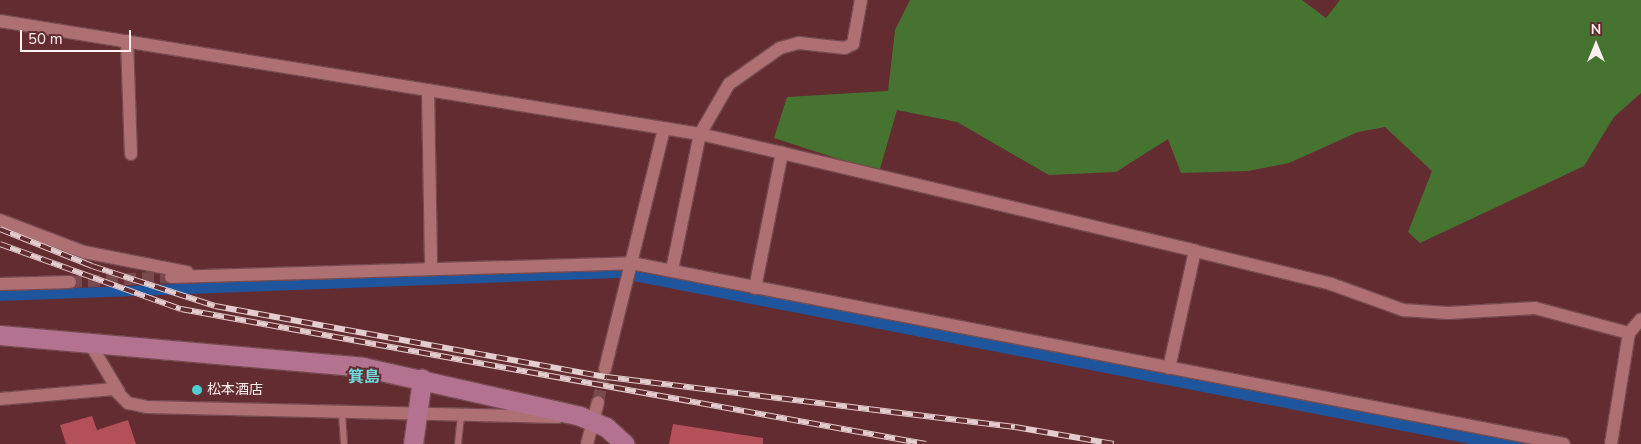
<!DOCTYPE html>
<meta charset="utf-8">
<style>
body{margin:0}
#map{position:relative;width:1641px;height:444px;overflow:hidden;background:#632c31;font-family:"Nunito Sans","Noto Sans JP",sans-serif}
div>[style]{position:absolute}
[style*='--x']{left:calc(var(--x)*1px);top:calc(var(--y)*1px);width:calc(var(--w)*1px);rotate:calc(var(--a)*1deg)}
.green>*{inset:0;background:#467430}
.water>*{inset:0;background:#1f559d}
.building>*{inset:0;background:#b45059}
.street-tunnel>*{height:12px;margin-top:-6px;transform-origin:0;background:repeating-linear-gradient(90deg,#7a494e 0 12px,transparent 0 18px)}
.roads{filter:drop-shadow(1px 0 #754b50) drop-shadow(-1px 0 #754b50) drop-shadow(0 1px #754b50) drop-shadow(0 -1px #754b50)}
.lane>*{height:6px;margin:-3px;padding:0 3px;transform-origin:3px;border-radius:3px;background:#ae7073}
.street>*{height:12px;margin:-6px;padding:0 6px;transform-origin:6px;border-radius:6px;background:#ae7073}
.secondary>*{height:19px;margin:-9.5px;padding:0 9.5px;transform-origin:9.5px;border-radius:9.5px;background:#b27290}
.rail>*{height:5.5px;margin-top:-2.75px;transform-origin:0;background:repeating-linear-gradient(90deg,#632c31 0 11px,#e3cdce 0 22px);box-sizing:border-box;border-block:1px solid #e3cdce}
.dots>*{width:14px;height:14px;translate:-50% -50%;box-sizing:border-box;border:2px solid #632c31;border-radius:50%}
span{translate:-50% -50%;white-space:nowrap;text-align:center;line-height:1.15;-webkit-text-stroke:4px #632c31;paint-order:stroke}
.poi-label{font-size:14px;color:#fff0f0}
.left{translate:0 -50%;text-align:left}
.quarter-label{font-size:16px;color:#6edadc;font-weight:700}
.north{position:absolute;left:1571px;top:20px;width:50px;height:50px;-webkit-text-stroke:4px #632c31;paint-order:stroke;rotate:0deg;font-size:14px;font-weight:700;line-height:20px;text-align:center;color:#fff0f0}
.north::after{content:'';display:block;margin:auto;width:18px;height:22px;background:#fff0f0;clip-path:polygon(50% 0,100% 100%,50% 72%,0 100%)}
.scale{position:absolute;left:20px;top:30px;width:111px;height:22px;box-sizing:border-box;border:2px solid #fff0f0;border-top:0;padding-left:6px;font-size:15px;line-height:18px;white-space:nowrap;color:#fff0f0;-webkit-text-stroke:4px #632c31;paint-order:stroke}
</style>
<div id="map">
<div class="green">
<div style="clip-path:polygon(910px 0,1302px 0,1326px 18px,1340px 0,1641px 0,1641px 93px,1614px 117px,1584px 166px,1420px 243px,1408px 232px,1432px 171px,1385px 127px,1358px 132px,1289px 163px,1248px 171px,1181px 173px,1168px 139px,1116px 172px,1049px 175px,957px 122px,897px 110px,879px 172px,774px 138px,787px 97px,888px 91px,895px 30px)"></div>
</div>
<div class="water">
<div style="clip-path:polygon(609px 267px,769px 294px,1530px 444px,1470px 444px,618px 278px,0 301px,0 291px)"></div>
</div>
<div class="building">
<div style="clip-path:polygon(92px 416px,97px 430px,128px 420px,136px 444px,66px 444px,60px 425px)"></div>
<div style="clip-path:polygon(673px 424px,763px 438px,763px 444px,669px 444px)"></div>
</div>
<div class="street-tunnel">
<div style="--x:70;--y:282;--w:101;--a:-2.8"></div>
<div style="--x:598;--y:402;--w:34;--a:-78"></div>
</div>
<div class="roads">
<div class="lane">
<div style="--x:342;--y:414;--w:30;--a:86"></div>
<div style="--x:458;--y:444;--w:27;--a:-84"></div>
</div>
<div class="street">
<div style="--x:0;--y:21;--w:709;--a:9.17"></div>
<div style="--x:700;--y:134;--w:58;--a:-59.9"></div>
<div style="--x:729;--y:84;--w:62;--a:-35.2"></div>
<div style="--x:780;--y:48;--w:20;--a:-15"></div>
<div style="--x:799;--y:43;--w:46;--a:6.2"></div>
<div style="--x:845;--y:48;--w:9;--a:-27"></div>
<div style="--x:853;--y:44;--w:45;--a:-79.7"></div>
<div style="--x:127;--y:41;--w:113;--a:88"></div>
<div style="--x:428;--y:90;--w:176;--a:89"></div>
<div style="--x:0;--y:220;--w:90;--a:20.9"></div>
<div style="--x:84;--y:252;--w:105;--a:11"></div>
<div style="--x:672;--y:270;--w:139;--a:-78.4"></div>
<div style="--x:700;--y:134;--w:84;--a:13"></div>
<div style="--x:171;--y:277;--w:460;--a:-1.7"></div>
<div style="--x:631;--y:263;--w:950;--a:10.98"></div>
<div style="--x:0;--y:284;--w:70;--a:-1.6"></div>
<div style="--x:755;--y:288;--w:138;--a:-78.7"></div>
<div style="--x:782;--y:153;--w:424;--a:13.3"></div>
<div style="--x:89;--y:342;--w:58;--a:59"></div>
<div style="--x:1169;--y:368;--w:120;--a:-77.5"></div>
<div style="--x:1195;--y:251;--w:140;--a:13.6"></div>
<div style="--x:1331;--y:284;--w:77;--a:19.9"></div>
<div style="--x:1403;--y:310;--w:45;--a:3.8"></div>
<div style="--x:1448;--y:313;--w:87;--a:-3.3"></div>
<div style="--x:1535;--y:308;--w:97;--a:14.9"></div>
<div style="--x:605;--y:369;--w:248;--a:-76.2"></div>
<div style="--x:0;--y:399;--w:114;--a:-5"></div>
<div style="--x:114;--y:389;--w:20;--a:45"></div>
<div style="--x:128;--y:403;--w:19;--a:12"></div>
<div style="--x:147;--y:407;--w:411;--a:1.4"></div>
<div style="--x:587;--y:444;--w:43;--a:-75.3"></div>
<div style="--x:1611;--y:444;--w:112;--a:-80.8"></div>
<div style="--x:1629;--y:333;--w:18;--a:-49"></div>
</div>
<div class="secondary">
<div style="--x:0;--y:335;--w:364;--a:5"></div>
<div style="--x:363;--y:367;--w:222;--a:12.7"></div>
<div style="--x:580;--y:416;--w:28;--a:23"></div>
<div style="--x:606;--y:427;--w:25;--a:42"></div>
<div style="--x:413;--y:444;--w:66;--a:-82.1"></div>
</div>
</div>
<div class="rail">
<div style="--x:0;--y:229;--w:99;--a:21.9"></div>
<div style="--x:92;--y:266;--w:129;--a:18"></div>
<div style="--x:215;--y:306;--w:398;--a:10.3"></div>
<div style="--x:607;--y:377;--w:411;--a:7"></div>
<div style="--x:1015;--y:427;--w:100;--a:9.7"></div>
<div style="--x:0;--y:244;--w:192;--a:19.8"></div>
<div style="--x:181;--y:309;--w:757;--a:10.27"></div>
</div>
<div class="dots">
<div style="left:197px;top:390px;background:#52cdcf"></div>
</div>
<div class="poi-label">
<span class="left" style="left:207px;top:390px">松本酒店</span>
</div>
<div class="quarter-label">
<span style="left:364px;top:377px">箕島</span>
</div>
<div class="north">N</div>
<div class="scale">50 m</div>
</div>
